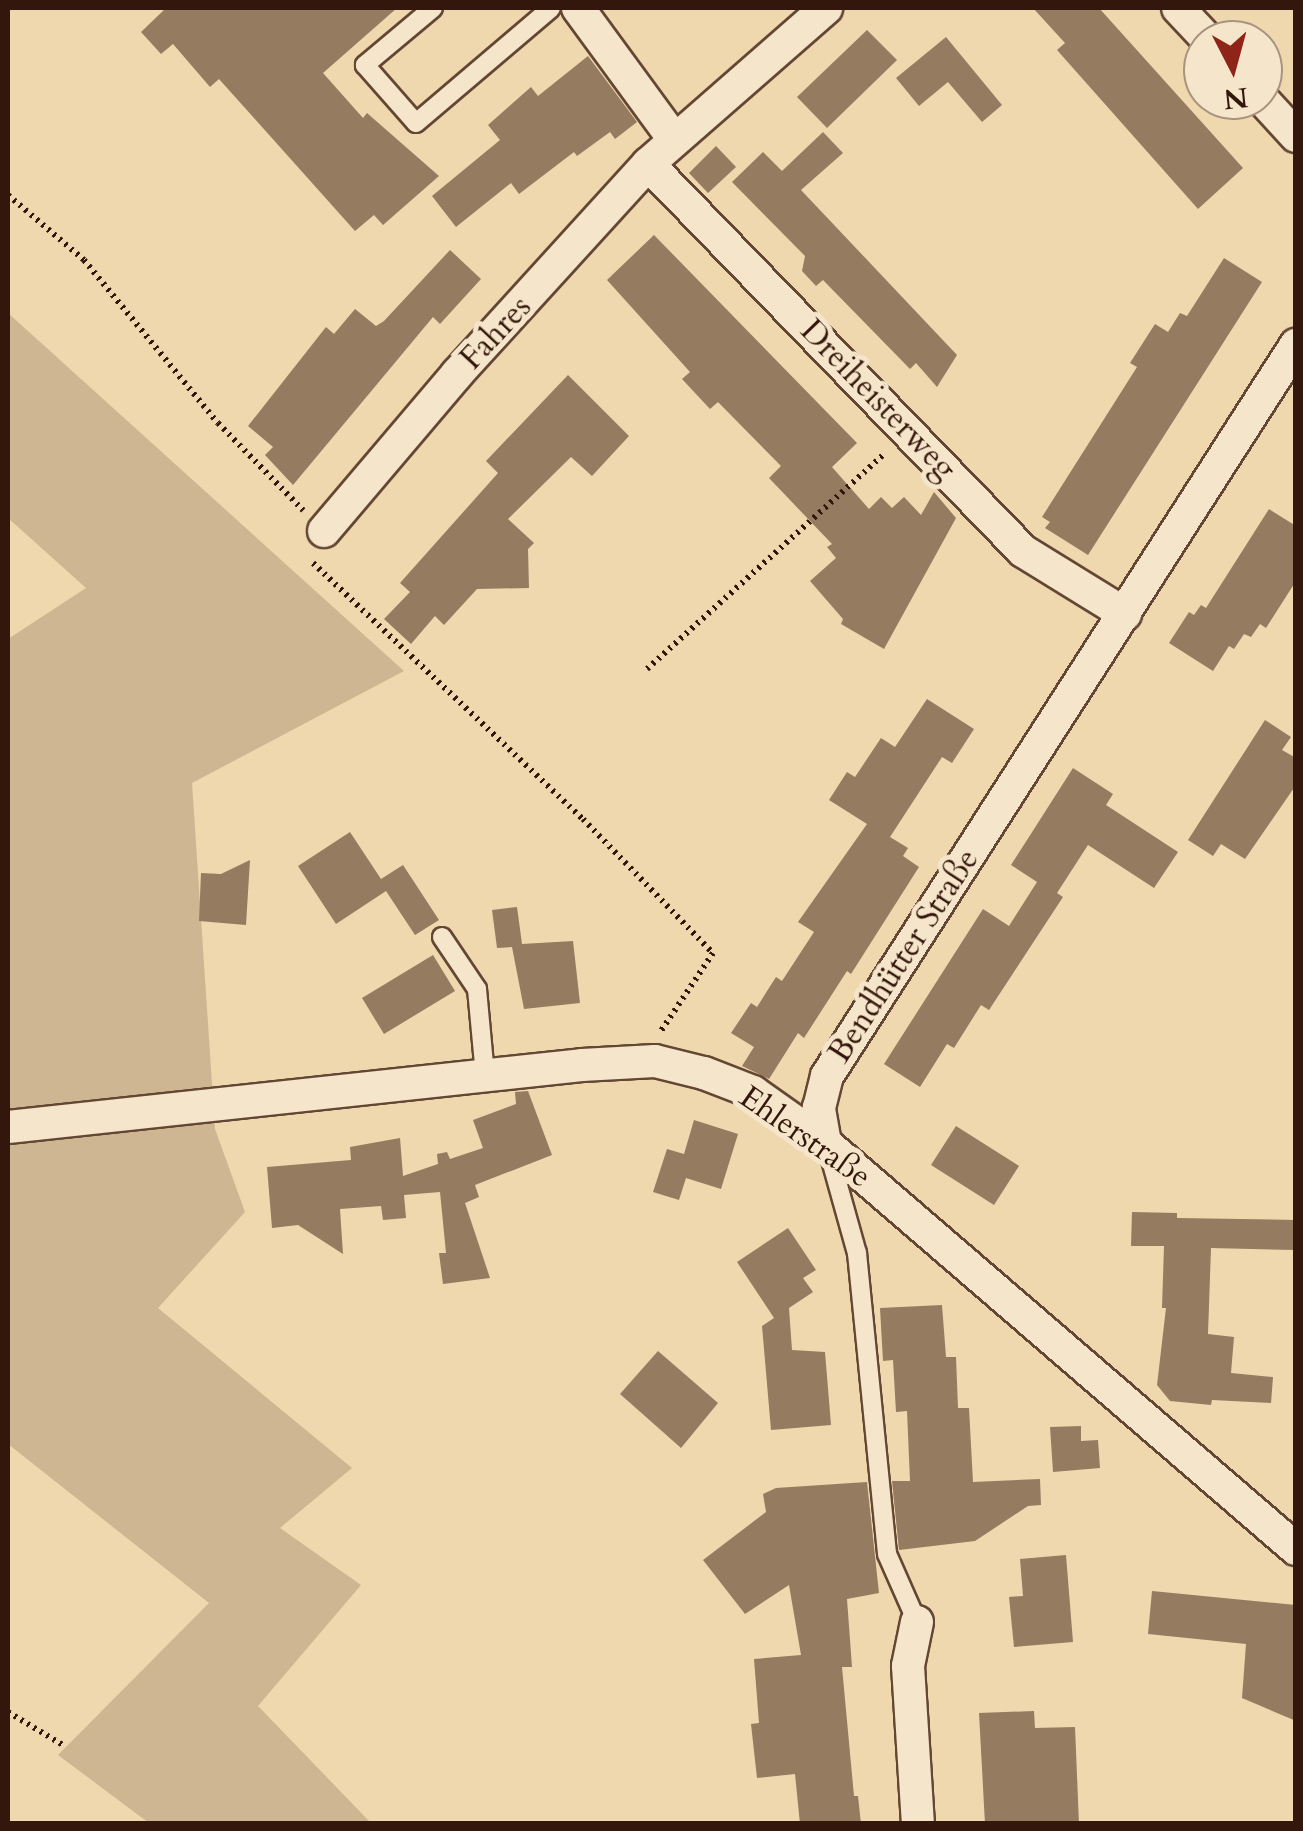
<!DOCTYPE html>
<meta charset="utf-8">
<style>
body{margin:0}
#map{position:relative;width:1303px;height:1831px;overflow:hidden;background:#efd7ae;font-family:Cardo,serif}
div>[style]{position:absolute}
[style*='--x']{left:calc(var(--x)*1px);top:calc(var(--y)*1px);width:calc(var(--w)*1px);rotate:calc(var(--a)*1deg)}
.green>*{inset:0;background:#cfb692}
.building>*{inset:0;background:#957b60}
.path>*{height:6px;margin-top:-3px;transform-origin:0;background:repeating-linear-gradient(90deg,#34170c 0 2.5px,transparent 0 7.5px)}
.roads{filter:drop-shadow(2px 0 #634734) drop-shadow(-2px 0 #634734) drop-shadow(0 2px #634734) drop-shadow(0 -2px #634734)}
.lane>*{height:18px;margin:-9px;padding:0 9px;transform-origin:9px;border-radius:9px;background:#f5e5ca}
.street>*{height:32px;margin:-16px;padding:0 16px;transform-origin:16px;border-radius:16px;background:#f5e5ca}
span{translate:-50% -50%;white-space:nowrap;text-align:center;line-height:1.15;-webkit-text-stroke:10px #f5e5ca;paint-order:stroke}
.street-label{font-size:32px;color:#34170c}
.frame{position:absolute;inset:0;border:10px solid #34170c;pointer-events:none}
.north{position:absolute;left:1183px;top:20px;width:100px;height:100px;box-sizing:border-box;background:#f5e5ca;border:2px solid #a8937e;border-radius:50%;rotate:174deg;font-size:28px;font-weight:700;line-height:40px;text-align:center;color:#34170c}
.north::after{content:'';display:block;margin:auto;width:35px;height:45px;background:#8f2418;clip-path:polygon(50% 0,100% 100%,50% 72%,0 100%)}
</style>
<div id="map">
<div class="green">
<div style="clip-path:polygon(8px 313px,404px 671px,192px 783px,215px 1129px,245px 1212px,158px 1308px,352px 1468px,280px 1528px,361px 1585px,258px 1706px,371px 1823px,149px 1823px,58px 1755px,209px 1603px,8px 1444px,8px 639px,86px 588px,8px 518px)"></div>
</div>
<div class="building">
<div style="clip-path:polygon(166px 8px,397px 8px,323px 73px,363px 118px,367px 113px,439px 176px,383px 225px,374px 215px,355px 231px,219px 79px,210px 87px,173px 44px,161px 54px,141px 32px)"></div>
<div style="clip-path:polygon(1033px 8px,1099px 8px,1243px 168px,1198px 209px,1057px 50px,1065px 43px)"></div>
<div style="clip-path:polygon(867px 30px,897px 60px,827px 128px,797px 97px)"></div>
<div style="clip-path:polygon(946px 37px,1002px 105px,982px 122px,948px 82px,919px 106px,896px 78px)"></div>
<div style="clip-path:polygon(588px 56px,637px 122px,615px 139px,610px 132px,577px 156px,574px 152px,519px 194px,511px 183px,456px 227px,432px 196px,500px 140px,488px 125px,531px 87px,538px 96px)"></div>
<div style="clip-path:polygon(823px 132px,843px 153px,801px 190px,957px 355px,937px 387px,916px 363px,910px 369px,823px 280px,816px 286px,802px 271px,805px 256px,732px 182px,763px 152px,782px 171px)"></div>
<div style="clip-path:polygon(716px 146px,736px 167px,708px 193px,689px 173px)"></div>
<div style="clip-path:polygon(654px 235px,857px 443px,832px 467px,869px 509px,881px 497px,892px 508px,904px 497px,921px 515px,934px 492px,956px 518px,884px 649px,841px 624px,843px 619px,810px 581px,836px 558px,827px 547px,832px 544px,769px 478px,781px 466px,718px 402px,710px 409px,682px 379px,690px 372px,607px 280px)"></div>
<div style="clip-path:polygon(450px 250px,481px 279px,440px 324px,433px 317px,293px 485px,265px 455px,273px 447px,248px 426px,326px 327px,334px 334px,355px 309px,376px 326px,384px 321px)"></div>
<div style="clip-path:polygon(1224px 258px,1262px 282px,1088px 555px,1045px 528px,1050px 522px,1042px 517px,1137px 367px,1130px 363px,1155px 324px,1168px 332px,1180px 313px,1187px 316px)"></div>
<div style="clip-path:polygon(568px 375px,629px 436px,592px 476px,571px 457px,508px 519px,534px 543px,528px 549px,529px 588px,477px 589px,444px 625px,435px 616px,411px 644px,384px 619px,410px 592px,400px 583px,498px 473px,486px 461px)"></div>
<div style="clip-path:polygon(1269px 509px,1296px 526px,1296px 581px,1266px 628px,1260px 624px,1251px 637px,1244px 634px,1234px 649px,1229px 646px,1213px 671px,1169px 643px,1189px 612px,1194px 615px,1201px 605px,1206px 608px)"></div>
<div style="clip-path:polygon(927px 699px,974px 729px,952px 763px,942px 757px,890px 837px,908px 848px,903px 856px,919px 867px,851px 974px,847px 971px,804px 1038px,798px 1033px,769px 1079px,742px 1066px,754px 1047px,731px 1033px,751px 1003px,757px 1007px,776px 977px,782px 981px,814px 932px,798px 922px,867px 824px,829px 800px,847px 772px,855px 777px,881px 738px,895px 747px)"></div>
<div style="clip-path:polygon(1265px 720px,1291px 737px,1282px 750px,1296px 758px,1296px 785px,1245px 859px,1221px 844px,1213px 856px,1188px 840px)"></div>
<div style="clip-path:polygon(1073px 768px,1113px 794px,1106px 805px,1178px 852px,1154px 888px,1088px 845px,1057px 893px,1063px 897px,989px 1010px,981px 1005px,954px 1048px,947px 1044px,920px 1087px,884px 1064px,983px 909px,1009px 926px,1037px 882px,1011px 865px)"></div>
<div style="clip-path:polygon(350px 832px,381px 879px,403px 865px,439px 920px,415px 935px,386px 891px,336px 924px,298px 866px)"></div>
<div style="clip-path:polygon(250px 860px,246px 925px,199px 921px,201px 873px,221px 874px)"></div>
<div style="clip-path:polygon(517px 907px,522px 944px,573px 941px,580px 1003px,524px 1009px,512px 947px,497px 948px,492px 910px)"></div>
<div style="clip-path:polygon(433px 955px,455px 991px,384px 1034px,362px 998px)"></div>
<div style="clip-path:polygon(528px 1091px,552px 1155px,475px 1185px,479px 1197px,465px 1203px,490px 1278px,443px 1284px,439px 1253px,446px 1253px,440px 1192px,404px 1195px,406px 1218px,383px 1220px,381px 1206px,340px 1209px,343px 1254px,298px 1225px,272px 1228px,267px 1167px,351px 1160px,350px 1147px,400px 1138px,403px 1176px,438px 1164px,437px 1154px,447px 1152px,450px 1159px,483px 1148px,473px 1120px,516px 1104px,515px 1092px)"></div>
<div style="clip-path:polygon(694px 1120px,738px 1134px,721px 1189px,686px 1178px,679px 1200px,653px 1192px,667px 1149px,684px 1154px)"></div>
<div style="clip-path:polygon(956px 1126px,1019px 1166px,994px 1205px,931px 1165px)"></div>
<div style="clip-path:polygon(1132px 1212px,1177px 1213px,1177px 1218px,1296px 1220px,1296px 1250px,1211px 1248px,1208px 1334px,1234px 1337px,1231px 1373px,1273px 1377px,1271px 1403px,1212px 1400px,1211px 1405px,1170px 1401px,1157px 1385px,1166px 1308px,1162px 1308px,1164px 1246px,1131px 1246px)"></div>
<div style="clip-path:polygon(788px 1228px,816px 1270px,803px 1278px,813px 1292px,789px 1308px,792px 1350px,825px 1352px,831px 1425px,771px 1430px,762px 1326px,774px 1318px,737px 1262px)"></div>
<div style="clip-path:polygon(942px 1305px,946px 1357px,956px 1357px,958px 1408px,969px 1408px,973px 1482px,1040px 1479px,1041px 1505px,1028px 1506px,975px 1541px,899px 1550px,892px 1481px,910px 1481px,907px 1411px,896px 1412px,893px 1360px,883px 1361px,880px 1308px)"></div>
<div style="clip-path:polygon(658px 1351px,718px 1403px,681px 1448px,620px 1394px)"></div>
<div style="clip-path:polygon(1081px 1426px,1081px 1441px,1098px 1440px,1100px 1468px,1053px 1472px,1050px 1427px)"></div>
<div style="clip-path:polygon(867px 1482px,879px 1593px,847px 1599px,852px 1667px,842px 1667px,854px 1796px,858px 1796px,861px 1824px,800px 1824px,795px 1774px,757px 1778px,751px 1724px,759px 1723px,754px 1659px,801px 1655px,789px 1585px,745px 1614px,703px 1560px,766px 1512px,763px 1494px,776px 1488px)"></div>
<div style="clip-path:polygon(1066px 1555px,1073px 1642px,1014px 1647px,1009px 1597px,1023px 1596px,1020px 1559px)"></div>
<div style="clip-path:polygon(1152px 1591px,1296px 1605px,1296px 1721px,1242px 1698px,1246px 1644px,1148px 1634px)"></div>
<div style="clip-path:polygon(1034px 1711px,1035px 1728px,1075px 1727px,1079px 1824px,985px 1824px,979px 1713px)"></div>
</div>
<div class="path">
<div style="--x:8;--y:195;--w:100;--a:40.5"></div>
<div style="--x:84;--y:260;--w:211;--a:50.6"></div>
<div style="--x:218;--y:423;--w:122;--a:45.7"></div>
<div style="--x:313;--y:563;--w:372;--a:43.5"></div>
<div style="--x:583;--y:819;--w:187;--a:45.9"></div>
<div style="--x:713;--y:953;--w:94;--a:123.7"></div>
<div style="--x:647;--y:669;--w:321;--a:-42.2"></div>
<div style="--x:8;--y:1712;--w:64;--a:31"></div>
</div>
<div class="roads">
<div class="lane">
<div style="--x:433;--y:8;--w:89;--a:140"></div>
<div style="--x:365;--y:65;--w:77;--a:48.7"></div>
<div style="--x:416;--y:123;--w:177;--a:-40.4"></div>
<div style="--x:442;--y:937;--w:63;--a:56.1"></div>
<div style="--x:477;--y:989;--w:86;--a:84.7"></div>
<div style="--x:829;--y:1153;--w:104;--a:74.4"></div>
<div style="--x:857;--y:1253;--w:302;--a:84.3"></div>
<div style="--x:887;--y:1554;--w:74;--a:66.2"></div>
</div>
<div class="street">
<div style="--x:578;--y:8;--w:162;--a:53.8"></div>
<div style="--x:1178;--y:8;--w:44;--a:46.8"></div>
<div style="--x:1263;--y:100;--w:49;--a:47.5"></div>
<div style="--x:648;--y:164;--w:539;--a:45.9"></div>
<div style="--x:1023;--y:551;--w:120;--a:31.7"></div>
<div style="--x:324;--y:531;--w:206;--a:-49.7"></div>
<div style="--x:457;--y:374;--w:284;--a:-47.7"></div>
<div style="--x:648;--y:164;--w:237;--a:-41.2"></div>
<div style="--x:8;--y:1127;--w:577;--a:-6.16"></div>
<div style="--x:582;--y:1065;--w:73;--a:-3.1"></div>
<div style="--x:655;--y:1061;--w:50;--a:13.8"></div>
<div style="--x:704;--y:1073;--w:53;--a:21.2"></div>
<div style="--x:753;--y:1092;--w:88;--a:35.3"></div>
<div style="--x:825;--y:1143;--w:622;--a:40.76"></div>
<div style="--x:825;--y:1143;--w:36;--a:-100"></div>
<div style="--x:819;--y:1108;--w:33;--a:-76"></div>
<div style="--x:827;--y:1076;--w:869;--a:-57.32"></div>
<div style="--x:917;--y:1622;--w:45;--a:101.6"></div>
<div style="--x:908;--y:1666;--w:158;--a:86.4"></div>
</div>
</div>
<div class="street-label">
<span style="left:496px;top:333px;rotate:-47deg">Fahres</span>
<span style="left:878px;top:400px;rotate:46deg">Dreiheisterweg</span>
<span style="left:904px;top:956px;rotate:-57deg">Bendhütter Straße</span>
<span style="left:805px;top:1137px;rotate:35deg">Ehlerstraße</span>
</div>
<div class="frame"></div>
<div class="north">N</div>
</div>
